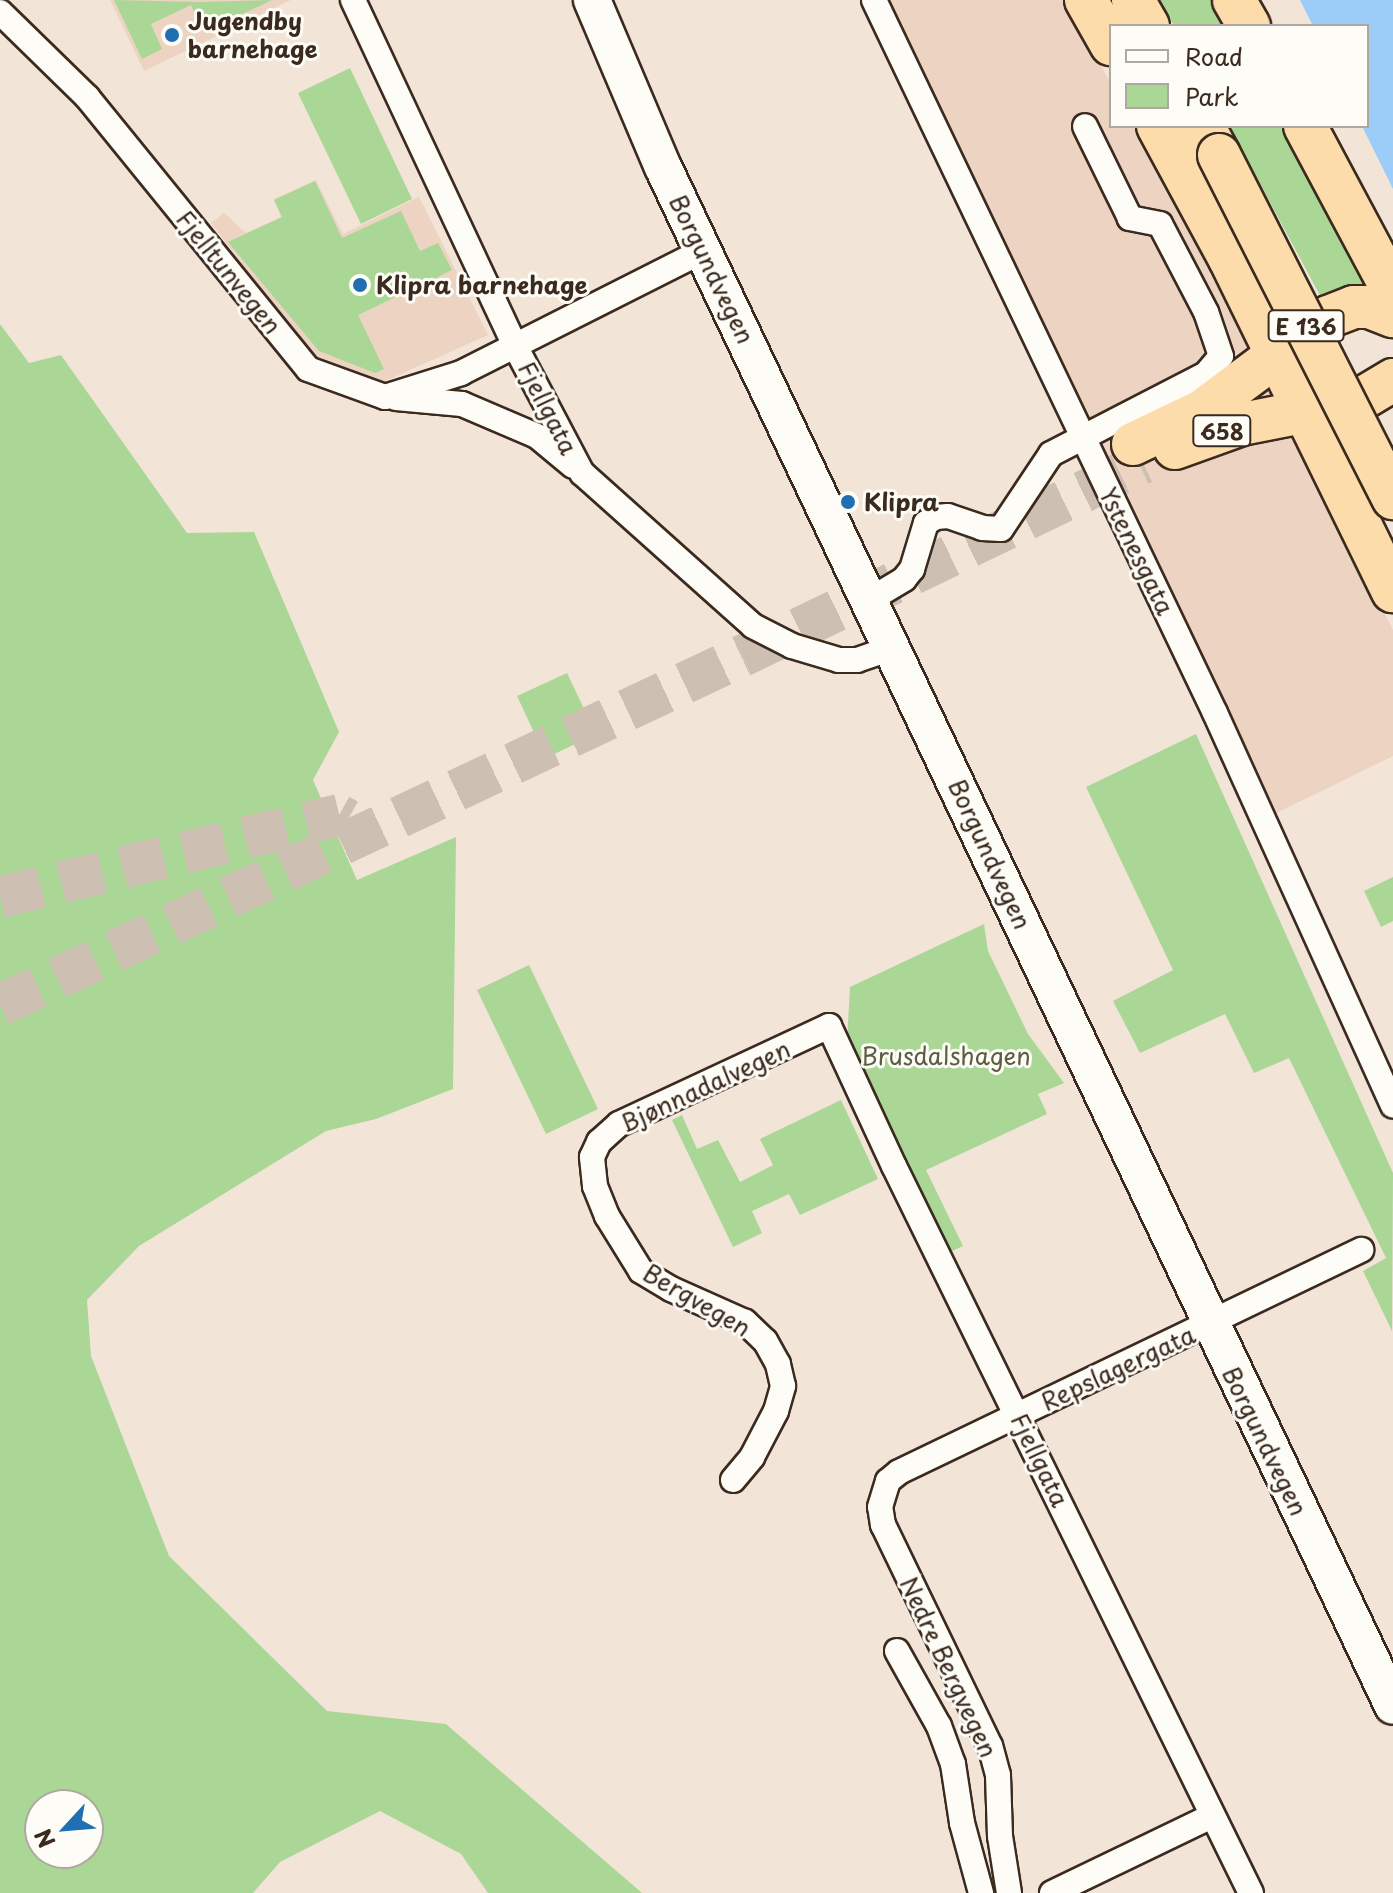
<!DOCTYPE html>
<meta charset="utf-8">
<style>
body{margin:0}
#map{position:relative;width:1393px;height:1893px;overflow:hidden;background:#f3e4d8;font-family:"Playpen Sans",sans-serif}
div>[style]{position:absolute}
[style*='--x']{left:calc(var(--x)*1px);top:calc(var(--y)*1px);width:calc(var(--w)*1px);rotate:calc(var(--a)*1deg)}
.built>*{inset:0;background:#ecd3c2}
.green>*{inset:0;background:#aad796}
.water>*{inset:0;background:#9cccf8}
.trunk-tunnel>*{height:42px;margin-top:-21px;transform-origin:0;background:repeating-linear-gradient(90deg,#cebfb3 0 42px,transparent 0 63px)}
.roads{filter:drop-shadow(2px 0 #3b2a1e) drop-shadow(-2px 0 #3b2a1e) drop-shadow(0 2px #3b2a1e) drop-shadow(0 -2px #3b2a1e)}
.minor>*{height:24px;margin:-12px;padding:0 12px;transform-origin:12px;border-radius:12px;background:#fdfcf7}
.secondary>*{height:36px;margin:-18px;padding:0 18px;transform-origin:18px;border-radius:18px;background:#fdfcf7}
.trunk>*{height:42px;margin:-21px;padding:0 21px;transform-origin:21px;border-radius:21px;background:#fddcac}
.bridges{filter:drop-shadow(2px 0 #3b2a1e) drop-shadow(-2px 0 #3b2a1e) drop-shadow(0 2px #3b2a1e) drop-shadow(0 -2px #3b2a1e)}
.trunk-bridge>*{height:42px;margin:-21px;padding:0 21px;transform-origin:21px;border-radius:21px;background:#fddcac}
.dots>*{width:22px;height:22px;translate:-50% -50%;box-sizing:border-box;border:4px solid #fdfcf7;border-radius:50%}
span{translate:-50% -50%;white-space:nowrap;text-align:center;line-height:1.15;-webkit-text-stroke:6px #fdfcf7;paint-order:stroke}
.shield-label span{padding:2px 6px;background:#fdfcf7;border:2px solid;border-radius:6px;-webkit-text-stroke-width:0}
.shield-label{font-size:22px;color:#3b2a1e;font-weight:700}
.poi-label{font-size:24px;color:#3b2a1e;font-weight:700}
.left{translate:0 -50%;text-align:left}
.street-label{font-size:24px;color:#3b2a1e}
.park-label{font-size:24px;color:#5c5e42}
.legend{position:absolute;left:1109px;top:24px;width:260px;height:104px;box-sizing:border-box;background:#fdfcf7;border:2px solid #afa8a0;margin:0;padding:10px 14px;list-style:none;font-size:24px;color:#3b2a1e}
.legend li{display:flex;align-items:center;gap:16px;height:40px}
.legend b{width:40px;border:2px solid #afa8a0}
.north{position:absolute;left:24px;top:1789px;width:80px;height:80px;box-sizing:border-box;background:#fdfcf7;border:2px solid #afa8a0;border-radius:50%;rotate:244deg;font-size:22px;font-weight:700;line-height:32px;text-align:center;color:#3b2a1e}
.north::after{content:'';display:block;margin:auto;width:28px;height:36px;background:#1f6fb2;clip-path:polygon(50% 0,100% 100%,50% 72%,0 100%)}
</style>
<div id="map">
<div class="built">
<div style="clip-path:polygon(110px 0,291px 0,144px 71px)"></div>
<div style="clip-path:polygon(869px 0,1064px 0,1111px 84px,1111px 126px,1134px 126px,1139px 134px,1393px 630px,1393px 756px,1258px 822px)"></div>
<div style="clip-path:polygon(316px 180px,343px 234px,419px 197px,488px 335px,381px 383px,315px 359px,211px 223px,224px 213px,246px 233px,281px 217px,274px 199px)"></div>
</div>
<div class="green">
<div style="clip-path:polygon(114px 0,199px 2px,272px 0,204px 32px,191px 5px,151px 24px,162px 49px,142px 59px)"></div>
<div style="clip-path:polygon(1160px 0,1218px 0,1233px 26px,1174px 26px)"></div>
<div style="clip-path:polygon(350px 68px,412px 199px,361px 224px,298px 93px)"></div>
<div style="clip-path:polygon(1229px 126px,1289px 126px,1377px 290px,1323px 301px)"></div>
<div style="clip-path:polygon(315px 181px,342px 238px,401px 211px,420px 251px,438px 243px,452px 270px,358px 315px,384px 369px,375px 373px,319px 351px,228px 242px,282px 217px,274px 200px)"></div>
<div style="clip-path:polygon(evenodd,0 324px,29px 363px,61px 355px,187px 533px,254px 532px,339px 732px,313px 780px,357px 880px,456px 837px,453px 1089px,376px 1119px,326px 1131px,139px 1246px,87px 1300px,91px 1356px,169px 1556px,327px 1711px,446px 1724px,642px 1893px,488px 1893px,461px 1854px,380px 1811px,280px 1862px,253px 1893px,0 1893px,0 324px,40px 1805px,88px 1805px,88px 1853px,40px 1853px,40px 1805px)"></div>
<div style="clip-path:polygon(567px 673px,596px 734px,546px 758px,517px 696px)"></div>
<div style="clip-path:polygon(1196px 734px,1393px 1173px,1392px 1331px,1363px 1271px,1386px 1258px,1289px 1058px,1254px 1073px,1225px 1014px,1140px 1053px,1113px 1001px,1173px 970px,1086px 787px)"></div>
<div style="clip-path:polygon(1393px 877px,1393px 921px,1381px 927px,1364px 891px)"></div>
<div style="clip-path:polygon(984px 924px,988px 951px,1028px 1034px,1064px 1083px,1038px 1094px,1047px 1114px,926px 1170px,963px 1246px,948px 1253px,847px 1042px,850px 987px)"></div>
<div style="clip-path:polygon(529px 965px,598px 1109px,546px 1134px,477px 990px)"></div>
<div style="clip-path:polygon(841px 1100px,878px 1179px,800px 1215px,789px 1194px,752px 1211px,762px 1233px,733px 1247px,672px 1120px,682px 1115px,697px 1149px,718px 1140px,740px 1182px,773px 1165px,760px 1139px)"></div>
</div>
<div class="water">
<div style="clip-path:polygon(1300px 0,1393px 0,1393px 189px,1362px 126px,1367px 126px,1367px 26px,1313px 26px)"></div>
</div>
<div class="trunk-tunnel">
<div style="--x:0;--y:897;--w:349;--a:-13.6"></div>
<div style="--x:339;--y:815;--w:10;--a:29"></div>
<div style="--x:0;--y:1005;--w:820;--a:-25.19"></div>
<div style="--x:742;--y:656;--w:445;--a:-25.7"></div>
</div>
<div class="roads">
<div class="minor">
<div style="--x:353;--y:0;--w:380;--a:64.9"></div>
<div style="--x:514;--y:344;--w:146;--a:62.2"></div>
<div style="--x:582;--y:473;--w:229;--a:41.8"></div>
<div style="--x:753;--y:626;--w:44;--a:27.1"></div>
<div style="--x:792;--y:646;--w:49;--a:16.6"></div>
<div style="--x:839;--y:660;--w:18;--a:0"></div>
<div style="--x:857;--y:660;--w:39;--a:-19"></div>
<div style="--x:874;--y:0;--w:790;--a:64.44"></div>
<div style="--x:1215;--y:713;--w:431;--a:65.6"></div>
<div style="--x:0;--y:12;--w:122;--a:44.3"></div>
<div style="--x:87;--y:97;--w:350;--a:50.9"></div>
<div style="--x:308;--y:369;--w:82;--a:20"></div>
<div style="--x:385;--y:397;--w:80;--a:-17.5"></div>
<div style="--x:461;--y:373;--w:272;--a:-26.8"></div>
<div style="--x:396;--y:398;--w:66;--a:5.2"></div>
<div style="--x:462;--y:404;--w:82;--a:23.1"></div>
<div style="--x:537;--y:436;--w:47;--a:39.8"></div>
<div style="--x:871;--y:599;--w:39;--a:-31"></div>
<div style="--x:904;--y:579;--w:13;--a:-51"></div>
<div style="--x:912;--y:569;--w:48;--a:-73.1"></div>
<div style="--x:926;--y:523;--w:12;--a:-31"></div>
<div style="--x:936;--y:517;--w:12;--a:-5"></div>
<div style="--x:948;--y:516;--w:36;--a:19"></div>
<div style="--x:982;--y:528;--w:19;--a:3"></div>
<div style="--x:1001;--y:529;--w:90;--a:-56.3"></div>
<div style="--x:1051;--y:454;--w:174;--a:-27.3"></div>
<div style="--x:1206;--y:374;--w:23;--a:-50"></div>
<div style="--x:1221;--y:356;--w:46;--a:-108.8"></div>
<div style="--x:1206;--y:312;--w:99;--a:-117.6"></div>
<div style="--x:1160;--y:224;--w:31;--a:-169"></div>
<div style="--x:1130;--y:218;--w:102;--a:-116.1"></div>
<div style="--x:733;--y:1480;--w:30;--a:-50"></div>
<div style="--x:752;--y:1457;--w:52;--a:-62.4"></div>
<div style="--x:776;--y:1411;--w:26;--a:-74"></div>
<div style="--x:783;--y:1386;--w:23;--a:-103"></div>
<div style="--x:778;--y:1364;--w:26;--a:-119"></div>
<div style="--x:765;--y:1341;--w:28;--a:-136"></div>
<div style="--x:745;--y:1322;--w:81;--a:-156"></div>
<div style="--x:671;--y:1289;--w:35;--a:-149"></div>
<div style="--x:641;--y:1271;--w:65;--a:-121.7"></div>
<div style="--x:607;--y:1216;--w:32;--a:-112"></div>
<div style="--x:595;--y:1186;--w:29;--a:-96"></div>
<div style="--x:592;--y:1157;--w:17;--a:-65"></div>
<div style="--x:599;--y:1142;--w:27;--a:-42"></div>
<div style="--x:619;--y:1124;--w:232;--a:-25"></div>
<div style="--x:829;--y:1026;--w:154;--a:65.1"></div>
<div style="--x:894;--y:1166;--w:810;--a:63.85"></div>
<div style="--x:897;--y:1651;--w:86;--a:60.8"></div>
<div style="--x:939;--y:1726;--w:40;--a:69.8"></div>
<div style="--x:953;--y:1764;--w:60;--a:81.3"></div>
<div style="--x:962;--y:1823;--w:73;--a:74.8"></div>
<div style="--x:1009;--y:1893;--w:58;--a:-99"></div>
<div style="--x:1000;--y:1836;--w:61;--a:-91.9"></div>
<div style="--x:998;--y:1775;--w:30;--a:-105"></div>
<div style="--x:990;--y:1746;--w:246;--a:-115.8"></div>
<div style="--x:883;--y:1525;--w:18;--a:-99"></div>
<div style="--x:880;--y:1507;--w:27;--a:-73"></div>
<div style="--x:888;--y:1481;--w:14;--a:-39"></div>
<div style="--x:899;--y:1472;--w:513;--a:-25.67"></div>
<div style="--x:1052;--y:1893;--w:178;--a:-25.7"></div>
</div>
<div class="secondary">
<div style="--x:592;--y:0;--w:181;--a:67"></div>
<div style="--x:663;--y:167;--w:1703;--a:64.62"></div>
</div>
<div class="trunk">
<div style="--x:1086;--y:0;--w:51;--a:60.4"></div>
<div style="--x:1133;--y:0;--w:30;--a:60"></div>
<div style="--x:1234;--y:0;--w:30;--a:60"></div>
<div style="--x:1158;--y:126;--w:151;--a:61.6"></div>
<div style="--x:1230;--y:259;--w:370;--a:63.9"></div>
<div style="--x:1203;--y:126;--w:33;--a:61"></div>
<div style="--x:1305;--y:126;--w:187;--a:61.9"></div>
<div style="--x:1133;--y:444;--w:76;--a:-25.6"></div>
<div style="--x:1202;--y:411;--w:157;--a:-36.7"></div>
<div style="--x:1328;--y:317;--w:28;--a:-21"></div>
<div style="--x:1354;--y:307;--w:15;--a:0"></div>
<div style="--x:1369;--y:307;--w:26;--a:21"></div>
<div style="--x:1175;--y:448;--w:71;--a:-19.7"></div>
<div style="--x:1242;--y:424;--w:118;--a:-11.2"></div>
<div style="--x:1358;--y:401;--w:41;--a:-31"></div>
</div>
</div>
<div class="bridges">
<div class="trunk-bridge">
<div style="--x:1219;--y:155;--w:385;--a:63.1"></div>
</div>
</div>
<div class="dots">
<div style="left:172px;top:35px;background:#1f6fb2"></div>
<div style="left:360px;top:285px;background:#1f6fb2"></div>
<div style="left:848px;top:502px;background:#1f6fb2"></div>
</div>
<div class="shield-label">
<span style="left:1306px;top:326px">E 136</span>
<span style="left:1222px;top:431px">658</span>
</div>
<div class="poi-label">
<span class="left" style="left:188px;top:35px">Jugendby<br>barnehage</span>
<span class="left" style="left:376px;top:285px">Klipra barnehage</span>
<span class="left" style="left:864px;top:502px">Klipra</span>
</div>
<div class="street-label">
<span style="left:712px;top:269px;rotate:64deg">Borgundvegen</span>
<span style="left:229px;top:272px;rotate:51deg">Fjelltunvegen</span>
<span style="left:548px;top:408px;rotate:63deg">Fjellgata</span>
<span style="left:1137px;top:551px;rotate:64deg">Ystenesgata</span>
<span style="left:990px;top:854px;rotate:65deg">Borgundvegen</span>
<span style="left:705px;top:1086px;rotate:-25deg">Bjønnadalvegen</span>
<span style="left:697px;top:1300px;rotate:30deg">Bergvegen</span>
<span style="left:1118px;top:1368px;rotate:-25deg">Repslagergata</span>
<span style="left:1265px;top:1441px;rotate:64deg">Borgundvegen</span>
<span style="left:1040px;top:1460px;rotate:64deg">Fjellgata</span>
<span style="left:949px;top:1667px;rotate:65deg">Nedre Bergvegen</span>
</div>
<div class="park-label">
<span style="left:946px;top:1056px">Brusdalshagen</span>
</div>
<ul class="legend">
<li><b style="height:10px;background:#fdfcf7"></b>Road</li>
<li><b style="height:22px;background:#aad796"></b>Park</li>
</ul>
<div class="north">N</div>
</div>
